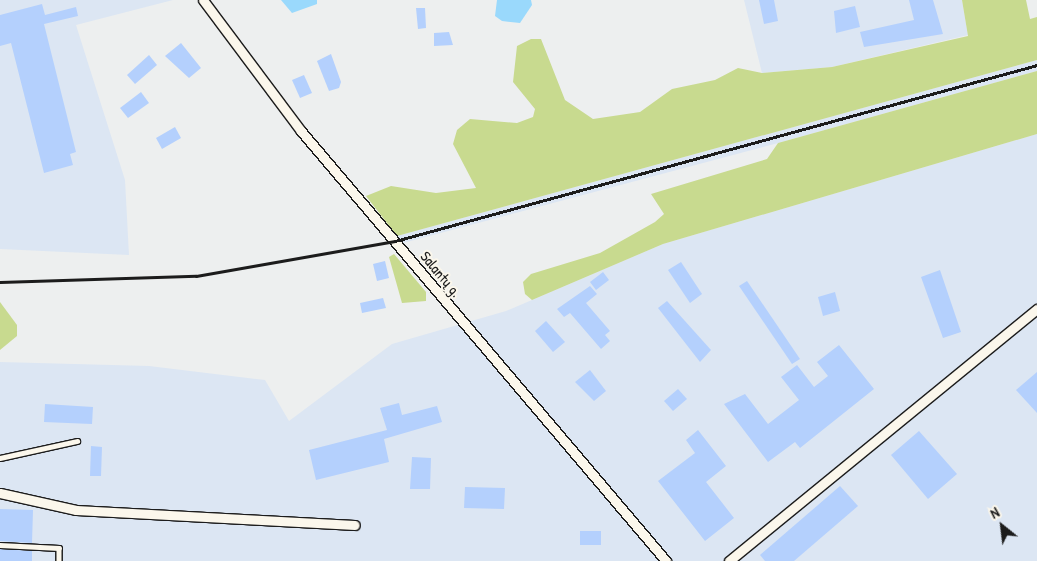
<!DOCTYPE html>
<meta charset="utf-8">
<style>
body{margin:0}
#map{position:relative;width:1037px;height:561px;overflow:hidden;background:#edefef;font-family:"Patrick Hand",sans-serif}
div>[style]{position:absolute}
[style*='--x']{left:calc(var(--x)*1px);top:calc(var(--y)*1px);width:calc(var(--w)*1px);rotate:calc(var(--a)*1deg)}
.built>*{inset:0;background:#dce6f3}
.green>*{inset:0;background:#c8da8f}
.water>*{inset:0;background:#9ad9fc}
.building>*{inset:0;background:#b4d0fd}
.roads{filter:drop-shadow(1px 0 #1c1c1c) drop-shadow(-1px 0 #1c1c1c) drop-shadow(0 1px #1c1c1c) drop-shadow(0 -1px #1c1c1c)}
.lane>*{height:4.5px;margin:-2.25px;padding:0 2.25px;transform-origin:2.25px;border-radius:2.25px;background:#fbf7ec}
.street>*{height:9px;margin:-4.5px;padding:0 4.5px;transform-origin:4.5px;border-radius:4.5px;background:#fbf7ec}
.rail>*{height:3px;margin:-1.5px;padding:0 1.5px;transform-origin:1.5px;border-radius:1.5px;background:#1c1c1c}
span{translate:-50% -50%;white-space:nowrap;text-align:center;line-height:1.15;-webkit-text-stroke:4px #fbf7ec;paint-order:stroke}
.street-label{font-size:15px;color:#1c1c1c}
.north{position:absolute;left:977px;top:501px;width:50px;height:50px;-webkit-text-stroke:4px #fbf7ec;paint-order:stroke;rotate:331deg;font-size:14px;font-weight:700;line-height:20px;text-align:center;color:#1c1c1c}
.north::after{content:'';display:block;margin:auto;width:18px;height:22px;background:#1c1c1c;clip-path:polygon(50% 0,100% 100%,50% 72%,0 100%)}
</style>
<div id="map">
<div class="built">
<div style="clip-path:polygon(0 0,173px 0,76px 25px,125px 180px,129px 255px,0 249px)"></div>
<div style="clip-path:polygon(744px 0,962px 0,968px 35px,832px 67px,762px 73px)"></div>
<div style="clip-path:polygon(1037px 60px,1037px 71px,778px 143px,403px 243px,397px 236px)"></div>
<div style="clip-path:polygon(1037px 134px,1037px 561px,0 561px,0 362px,149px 366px,265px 380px,289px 421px,392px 344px,506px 311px,663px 244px)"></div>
</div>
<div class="green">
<div style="clip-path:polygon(962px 0,1026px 0,1030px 19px,1037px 17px,1037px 60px,397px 236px,366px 196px,391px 186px,436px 193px,476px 188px,453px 144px,457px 130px,470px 119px,517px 123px,533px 117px,535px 109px,513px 82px,517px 46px,531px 39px,541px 39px,565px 100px,593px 119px,640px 112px,672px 89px,715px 80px,738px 68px,762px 73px,832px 67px,968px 36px)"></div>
<div style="clip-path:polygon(1037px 71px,1037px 134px,663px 244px,532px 300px,525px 294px,523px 282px,531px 274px,600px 253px,655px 222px,664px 214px,651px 194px,767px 159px,778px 143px)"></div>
<div style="clip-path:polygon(394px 254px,426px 292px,426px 301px,402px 303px,389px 257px)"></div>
<div style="clip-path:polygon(0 302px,17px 325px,17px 336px,0 350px)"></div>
</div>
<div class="water">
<div style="clip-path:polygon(281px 0,317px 0,317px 4px,292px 13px)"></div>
<div style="clip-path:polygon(497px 0,531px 0,532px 5px,520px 23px,502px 21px,495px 16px)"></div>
</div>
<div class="building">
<div style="clip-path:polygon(759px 0,774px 0,778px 21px,764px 24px)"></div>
<div style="clip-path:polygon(909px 0,933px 0,943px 34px,864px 47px,860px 32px,914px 20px)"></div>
<div style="clip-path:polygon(42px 4px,45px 15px,76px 7px,78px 16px,44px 24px,76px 152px,70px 154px,73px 165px,44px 173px,11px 43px,0 46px,0 15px)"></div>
<div style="clip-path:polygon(855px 6px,860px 27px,836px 33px,834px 11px)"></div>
<div style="clip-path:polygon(416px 8px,425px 8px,426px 28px,418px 29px)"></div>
<div style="clip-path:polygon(449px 32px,453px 45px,434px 46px,434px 33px)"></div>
<div style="clip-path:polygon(181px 43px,201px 68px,189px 78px,165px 56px)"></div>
<div style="clip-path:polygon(331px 54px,341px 82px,339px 88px,329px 91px,317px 61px)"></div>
<div style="clip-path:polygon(149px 55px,157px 65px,135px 84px,127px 75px)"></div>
<div style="clip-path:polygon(304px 75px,312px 93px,300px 98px,292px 80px)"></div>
<div style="clip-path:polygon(141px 92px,149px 103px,128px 118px,120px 108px)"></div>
<div style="clip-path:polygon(175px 127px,181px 138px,162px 149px,156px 138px)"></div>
<div style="clip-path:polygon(385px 261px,389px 278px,377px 281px,373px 264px)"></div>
<div style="clip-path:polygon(681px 262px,702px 294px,690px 303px,668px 270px)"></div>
<div style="clip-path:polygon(940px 270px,961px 332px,943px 338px,921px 277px)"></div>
<div style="clip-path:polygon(603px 272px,609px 280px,596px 290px,590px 282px)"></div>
<div style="clip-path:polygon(747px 281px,800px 359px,792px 364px,739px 286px)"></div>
<div style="clip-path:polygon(590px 286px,597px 294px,586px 303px,610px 331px,605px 335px,610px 341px,601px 349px,570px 313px,564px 317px,557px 309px)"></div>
<div style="clip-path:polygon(835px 292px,840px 311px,823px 316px,818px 297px)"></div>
<div style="clip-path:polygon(383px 298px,386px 308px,362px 313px,360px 303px)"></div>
<div style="clip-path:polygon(667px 301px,711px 350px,700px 362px,658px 308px)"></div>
<div style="clip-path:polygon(546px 321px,565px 342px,553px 352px,535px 331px)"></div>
<div style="clip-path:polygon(839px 345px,874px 389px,800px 448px,795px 442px,768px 462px,724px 404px,745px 394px,768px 424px,799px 400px,781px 377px,797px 365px,814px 387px,828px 376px,817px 362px)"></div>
<div style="clip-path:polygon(590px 370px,606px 391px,594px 401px,575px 382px)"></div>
<div style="clip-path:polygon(1037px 372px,1037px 413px,1016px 390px)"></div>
<div style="clip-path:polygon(678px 389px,687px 399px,673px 411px,664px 401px)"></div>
<div style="clip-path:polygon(399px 403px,402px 415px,437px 406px,442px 422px,384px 439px,389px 462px,316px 480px,309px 450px,387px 430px,380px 408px)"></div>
<div style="clip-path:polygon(45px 404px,93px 407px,92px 424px,44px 422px)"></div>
<div style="clip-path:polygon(698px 430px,726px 466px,706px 482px,734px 518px,705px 541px,658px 481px,695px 453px,686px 440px)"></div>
<div style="clip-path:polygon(919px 431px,957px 474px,928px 499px,891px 455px)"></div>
<div style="clip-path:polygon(91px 446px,102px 447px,101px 476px,90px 476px)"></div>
<div style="clip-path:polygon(412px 457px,431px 458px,430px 489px,410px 489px)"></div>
<div style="clip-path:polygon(840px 486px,858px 506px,794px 561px,765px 561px,760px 555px)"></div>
<div style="clip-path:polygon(465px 487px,505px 488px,504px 509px,464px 508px)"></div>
<div style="clip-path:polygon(0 509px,33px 510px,32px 543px,0 541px)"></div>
<div style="clip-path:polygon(580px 531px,601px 531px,601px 545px,580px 545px)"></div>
<div style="clip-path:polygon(0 549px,32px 551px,32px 561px,0 561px)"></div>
</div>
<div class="roads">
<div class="lane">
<div style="--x:0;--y:458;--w:79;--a:-12.4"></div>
<div style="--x:0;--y:545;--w:59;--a:2.9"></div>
<div style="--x:59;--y:548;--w:13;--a:90"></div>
</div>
<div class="street">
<div style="--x:203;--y:0;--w:164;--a:53.2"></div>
<div style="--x:301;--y:131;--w:564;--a:49.67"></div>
<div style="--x:0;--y:493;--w:78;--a:12.6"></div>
<div style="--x:76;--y:510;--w:279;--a:3.1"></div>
<div style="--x:729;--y:561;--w:398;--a:-39.3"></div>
</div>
</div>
<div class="rail">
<div style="--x:0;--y:282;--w:196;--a:-1.8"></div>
<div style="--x:196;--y:276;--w:202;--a:-10"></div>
<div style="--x:395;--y:241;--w:666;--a:-15.33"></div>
</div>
<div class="street-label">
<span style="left:441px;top:274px;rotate:50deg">Salantų g.</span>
</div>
<div class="north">N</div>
</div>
